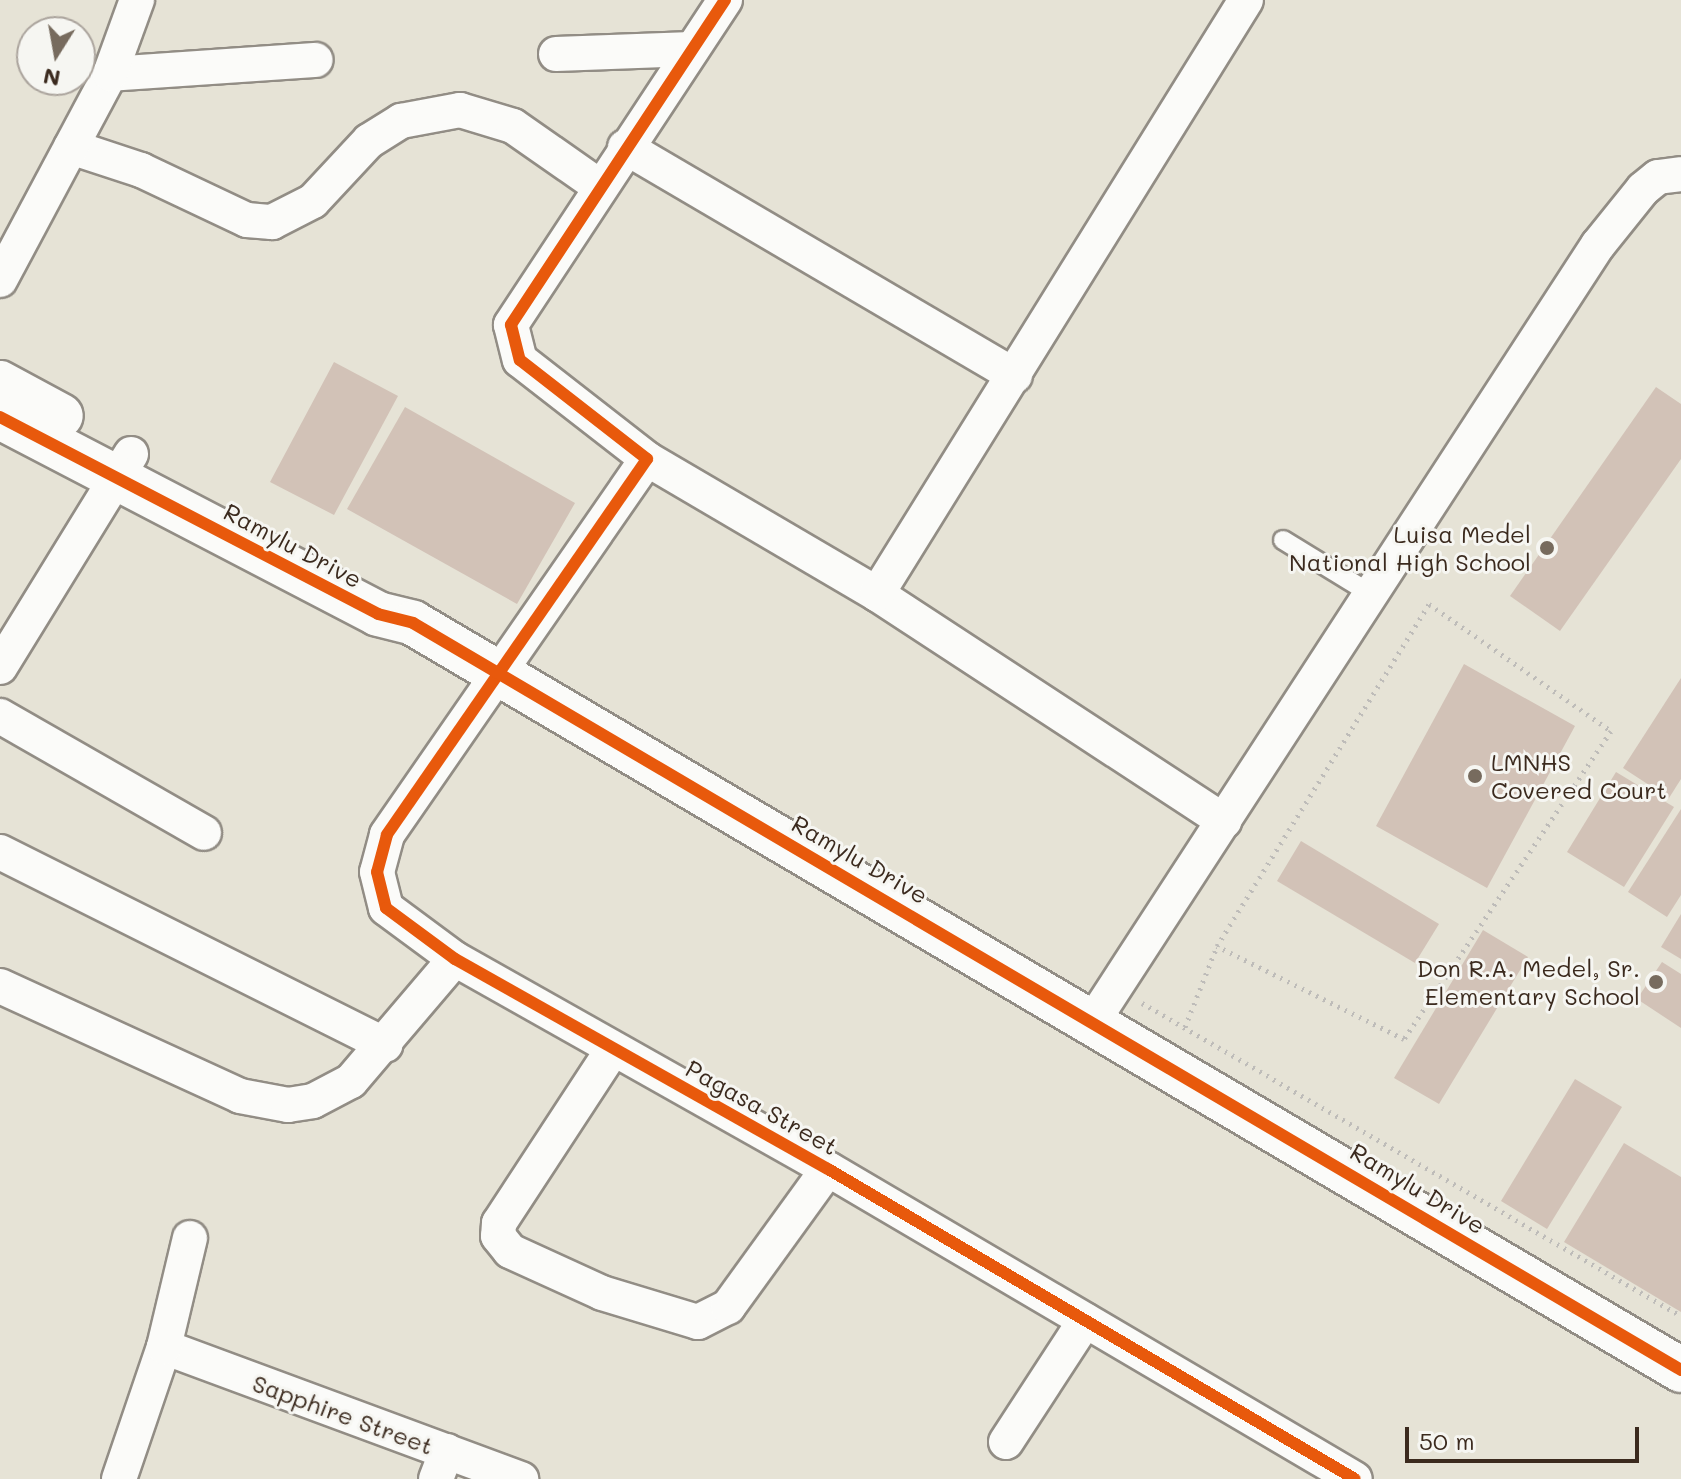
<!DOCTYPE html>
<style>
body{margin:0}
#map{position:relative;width:1681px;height:1479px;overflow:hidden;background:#e6e3d6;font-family:Mali,sans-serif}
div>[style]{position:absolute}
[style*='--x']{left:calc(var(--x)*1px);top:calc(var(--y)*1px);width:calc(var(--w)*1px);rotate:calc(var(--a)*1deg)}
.building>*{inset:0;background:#d2c2b7}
.path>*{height:5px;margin-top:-2.5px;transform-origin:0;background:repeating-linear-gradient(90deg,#bebcb9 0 2px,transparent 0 8px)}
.roads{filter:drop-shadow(2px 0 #928d85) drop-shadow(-2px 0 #928d85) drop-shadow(0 2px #928d85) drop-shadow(0 -2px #928d85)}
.service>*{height:18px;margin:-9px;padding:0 9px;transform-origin:9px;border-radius:9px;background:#fbfbf9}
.minor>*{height:34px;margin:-17px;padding:0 17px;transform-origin:17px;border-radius:17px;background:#fbfbf9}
.tertiary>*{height:44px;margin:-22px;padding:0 22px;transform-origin:22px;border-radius:22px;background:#fbfbf9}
.cycleway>*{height:12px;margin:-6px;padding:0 6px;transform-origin:6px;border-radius:6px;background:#e8590c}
.dots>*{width:22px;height:22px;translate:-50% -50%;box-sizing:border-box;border:4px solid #f6f6f2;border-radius:50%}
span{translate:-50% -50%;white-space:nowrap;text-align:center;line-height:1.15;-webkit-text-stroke:6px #f6f6f2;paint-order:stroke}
.poi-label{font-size:24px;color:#3b2a1e}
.right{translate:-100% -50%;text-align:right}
.left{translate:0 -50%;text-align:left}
.street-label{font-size:24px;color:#3b2a1e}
.north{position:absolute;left:16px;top:16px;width:80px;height:80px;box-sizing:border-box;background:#f6f6f2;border:2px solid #aba49d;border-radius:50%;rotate:191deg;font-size:22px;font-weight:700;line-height:32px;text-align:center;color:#3b2a1e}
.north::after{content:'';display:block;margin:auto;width:28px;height:36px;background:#776b5e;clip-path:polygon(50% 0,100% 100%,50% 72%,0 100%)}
.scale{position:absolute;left:1405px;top:1427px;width:234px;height:36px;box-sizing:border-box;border:4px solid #3b2a1e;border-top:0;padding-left:10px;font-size:24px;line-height:28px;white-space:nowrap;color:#3b2a1e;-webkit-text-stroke:6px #f6f6f2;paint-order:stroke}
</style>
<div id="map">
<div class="building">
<div style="clip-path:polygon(334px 362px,398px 396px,334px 515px,270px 482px)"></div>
<div style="clip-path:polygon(1656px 387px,1681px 404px,1681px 459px,1560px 631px,1510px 596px)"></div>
<div style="clip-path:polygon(405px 407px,575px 503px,517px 604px,347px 509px)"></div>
<div style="clip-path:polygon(1464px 664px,1575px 726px,1487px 888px,1376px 826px)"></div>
<div style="clip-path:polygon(1681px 678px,1681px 779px,1669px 798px,1623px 768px)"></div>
<div style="clip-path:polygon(1616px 772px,1674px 807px,1624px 887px,1567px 852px)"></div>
<div style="clip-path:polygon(1681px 809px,1681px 895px,1667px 917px,1628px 892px)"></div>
<div style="clip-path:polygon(1301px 841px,1439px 924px,1415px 963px,1277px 881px)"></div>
<div style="clip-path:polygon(1681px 914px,1681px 959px,1661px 947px)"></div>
<div style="clip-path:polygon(1483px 930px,1528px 957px,1439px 1104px,1394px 1078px)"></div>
<div style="clip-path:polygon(1662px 962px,1681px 974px,1681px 1028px,1637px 999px)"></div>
<div style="clip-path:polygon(1575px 1079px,1622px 1107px,1547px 1229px,1501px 1201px)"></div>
<div style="clip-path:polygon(1624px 1143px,1681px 1177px,1681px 1312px,1564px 1242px)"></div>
</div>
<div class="path">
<div style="--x:1142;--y:1003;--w:623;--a:30.14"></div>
<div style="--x:1185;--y:1027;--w:87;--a:-68.4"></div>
<div style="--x:1217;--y:946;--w:402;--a:-58.2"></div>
<div style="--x:1429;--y:604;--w:222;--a:34.9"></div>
<div style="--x:1611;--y:731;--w:371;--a:123.9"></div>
<div style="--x:1404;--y:1039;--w:209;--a:-153.6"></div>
</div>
<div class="roads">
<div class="service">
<div style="--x:1283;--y:540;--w:103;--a:31.5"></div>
</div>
<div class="minor">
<div style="--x:725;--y:0;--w:389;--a:123.4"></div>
<div style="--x:511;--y:325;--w:36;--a:76"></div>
<div style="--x:520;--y:360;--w:161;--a:37.9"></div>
<div style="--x:647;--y:459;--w:457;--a:124.7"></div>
<div style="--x:387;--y:835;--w:38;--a:105"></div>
<div style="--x:377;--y:872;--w:37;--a:76"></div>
<div style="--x:386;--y:908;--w:86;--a:36.5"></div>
<div style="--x:455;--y:959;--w:428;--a:29.4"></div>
<div style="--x:828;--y:1169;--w:611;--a:30.47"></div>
<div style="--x:556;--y:54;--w:136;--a:-2.1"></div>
<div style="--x:110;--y:74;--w:206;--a:-3.9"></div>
<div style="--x:71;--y:147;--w:74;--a:18.2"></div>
<div style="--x:141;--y:170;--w:117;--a:25.3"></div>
<div style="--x:247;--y:220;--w:25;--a:5"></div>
<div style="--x:272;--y:222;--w:46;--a:-27.1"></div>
<div style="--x:313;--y:201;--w:82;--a:-47"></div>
<div style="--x:369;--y:141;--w:38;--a:-32"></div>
<div style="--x:401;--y:121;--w:60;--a:-10.6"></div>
<div style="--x:460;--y:110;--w:55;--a:16.8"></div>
<div style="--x:513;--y:126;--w:105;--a:34.9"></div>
<div style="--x:625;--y:147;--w:452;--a:30.4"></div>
<div style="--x:0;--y:280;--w:234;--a:-61.9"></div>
<div style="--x:110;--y:74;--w:79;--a:-70"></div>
<div style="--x:647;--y:459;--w:267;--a:30.4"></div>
<div style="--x:877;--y:594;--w:415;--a:33.2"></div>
<div style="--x:877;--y:594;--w:699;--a:-58.15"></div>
<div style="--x:0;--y:667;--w:250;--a:-58.4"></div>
<div style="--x:0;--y:716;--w:235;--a:29.8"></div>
<div style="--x:0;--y:852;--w:431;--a:26.6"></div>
<div style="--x:0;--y:986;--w:264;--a:24.6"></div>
<div style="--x:240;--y:1096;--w:49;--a:10.6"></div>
<div style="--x:288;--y:1105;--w:25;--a:-9"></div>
<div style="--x:313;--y:1101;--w:43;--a:-27.8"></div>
<div style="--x:351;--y:1081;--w:160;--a:-49.6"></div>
<div style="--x:1093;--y:1021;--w:926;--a:-56.95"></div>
<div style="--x:1598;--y:245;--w:72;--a:-51.2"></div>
<div style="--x:1643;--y:189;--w:19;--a:-39"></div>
<div style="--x:1658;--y:177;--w:23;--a:-7"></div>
<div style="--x:613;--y:1049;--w:208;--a:123.2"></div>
<div style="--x:499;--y:1223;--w:13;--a:94"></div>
<div style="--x:498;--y:1236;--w:19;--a:51"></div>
<div style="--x:510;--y:1251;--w:101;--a:24.5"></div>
<div style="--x:602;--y:1293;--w:100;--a:16.8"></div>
<div style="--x:698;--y:1322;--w:34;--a:-27"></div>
<div style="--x:728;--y:1307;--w:170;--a:-54.1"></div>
<div style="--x:164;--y:1347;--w:381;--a:20.3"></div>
<div style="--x:1006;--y:1442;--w:145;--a:-56.9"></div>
<div style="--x:119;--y:1479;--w:139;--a:-71.2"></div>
<div style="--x:164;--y:1347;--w:112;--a:-76.6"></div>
<div style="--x:436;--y:1479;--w:30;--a:-69"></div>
</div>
<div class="tertiary">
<div style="--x:0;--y:383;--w:69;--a:28.4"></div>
<div style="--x:0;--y:417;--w:426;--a:27.5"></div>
<div style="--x:378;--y:614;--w:36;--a:14"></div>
<div style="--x:413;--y:623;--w:1472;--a:30.5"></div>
</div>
</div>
<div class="cycleway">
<div style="--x:725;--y:0;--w:389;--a:123.4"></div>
<div style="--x:511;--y:325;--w:36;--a:76"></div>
<div style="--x:520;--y:360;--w:161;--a:37.9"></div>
<div style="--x:647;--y:459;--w:457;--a:124.7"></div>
<div style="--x:387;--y:835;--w:38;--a:105"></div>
<div style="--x:377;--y:872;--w:37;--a:76"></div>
<div style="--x:386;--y:908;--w:86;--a:36.5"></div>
<div style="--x:455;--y:959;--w:428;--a:29.4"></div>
<div style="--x:828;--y:1169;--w:611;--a:30.47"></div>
<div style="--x:0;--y:417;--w:426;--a:27.5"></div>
<div style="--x:378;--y:614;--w:36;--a:14"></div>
<div style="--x:413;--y:623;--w:1472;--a:30.5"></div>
</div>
<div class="dots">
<div style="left:1547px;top:548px;background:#776b5e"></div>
<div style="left:1475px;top:776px;background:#776b5e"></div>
<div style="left:1656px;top:982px;background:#776b5e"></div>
</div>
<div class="poi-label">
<span class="right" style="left:1531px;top:548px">Luisa Medel<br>National High School</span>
<span class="left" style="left:1491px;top:776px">LMNHS<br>Covered Court</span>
<span class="right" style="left:1640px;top:982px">Don R.A. Medel, Sr.<br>Elementary School</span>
</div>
<div class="street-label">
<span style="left:293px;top:545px;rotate:28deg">Ramylu Drive</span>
<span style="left:860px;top:859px;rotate:30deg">Ramylu Drive</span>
<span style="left:762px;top:1107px;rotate:29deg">Pagasa Street</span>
<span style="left:1418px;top:1188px;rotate:31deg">Ramylu Drive</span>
<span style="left:343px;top:1414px;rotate:20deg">Sapphire Street</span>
</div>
<div class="north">N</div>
<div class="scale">50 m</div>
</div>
